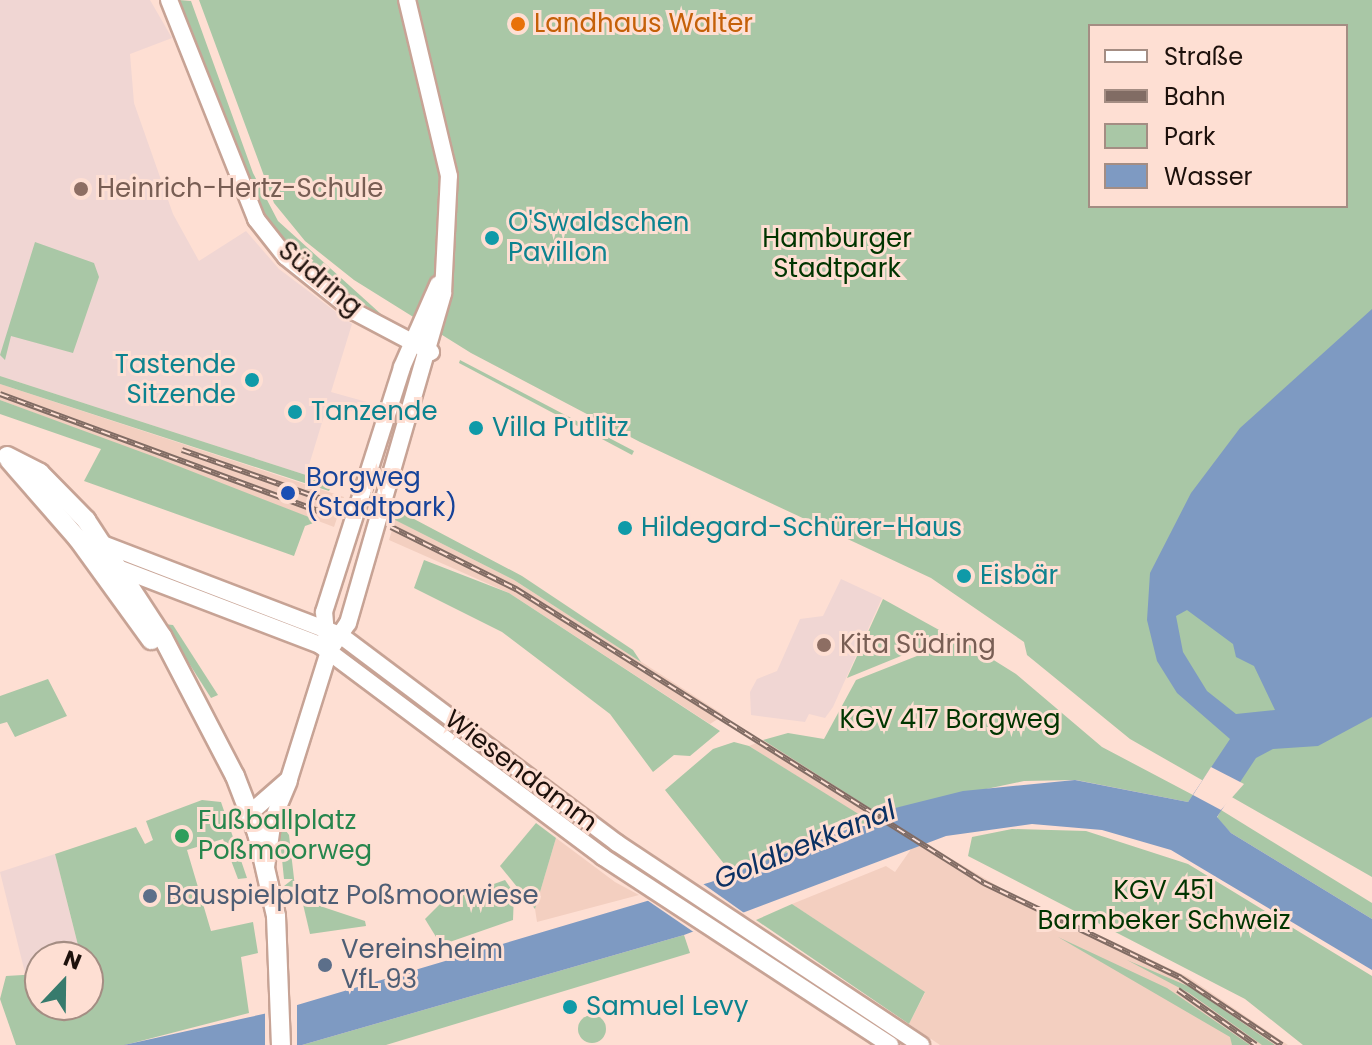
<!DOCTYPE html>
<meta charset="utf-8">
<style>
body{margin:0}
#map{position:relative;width:1372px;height:1045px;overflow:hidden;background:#fedfd3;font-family:Poppins,sans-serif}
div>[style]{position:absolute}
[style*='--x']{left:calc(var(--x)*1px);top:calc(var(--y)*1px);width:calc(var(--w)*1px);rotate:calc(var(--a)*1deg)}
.built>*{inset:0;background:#f3cfc0}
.education>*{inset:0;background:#f0d6d3}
.green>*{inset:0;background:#a9c7a6}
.round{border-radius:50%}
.water>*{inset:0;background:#7e9ac2}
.pier>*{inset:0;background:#fedfd3}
.roads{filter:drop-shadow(2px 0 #c7a395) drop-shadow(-2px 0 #c7a395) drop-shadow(0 2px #c7a395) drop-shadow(0 -2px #c7a395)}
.secondary>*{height:16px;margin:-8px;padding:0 8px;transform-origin:8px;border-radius:8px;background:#fff}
.primary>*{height:18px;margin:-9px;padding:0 9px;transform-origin:9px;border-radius:9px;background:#fff}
.rail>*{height:6px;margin-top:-3px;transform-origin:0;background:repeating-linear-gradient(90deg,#fedfd3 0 9px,#816c64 0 18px);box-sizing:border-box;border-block:2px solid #816c64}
.dots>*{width:22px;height:22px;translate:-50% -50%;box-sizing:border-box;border:4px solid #fedfd3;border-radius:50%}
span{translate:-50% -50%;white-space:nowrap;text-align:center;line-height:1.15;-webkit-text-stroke:6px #fedfd3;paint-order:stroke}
.food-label{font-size:26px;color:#c56008}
.left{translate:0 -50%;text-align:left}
.education-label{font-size:26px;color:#785e54}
.culture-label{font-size:26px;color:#0d838f}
.right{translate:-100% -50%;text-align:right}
.park-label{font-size:26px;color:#003500}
.street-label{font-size:26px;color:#1d110c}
.transit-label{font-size:26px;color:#164399}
.leisure-label{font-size:26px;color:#27864d}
.service-label{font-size:26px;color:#4e5e75}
.water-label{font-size:28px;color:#0b3163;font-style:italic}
.legend{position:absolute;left:1088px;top:24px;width:260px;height:184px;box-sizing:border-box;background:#fedfd3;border:2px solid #a48d83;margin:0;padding:10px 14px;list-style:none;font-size:24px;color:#1d110c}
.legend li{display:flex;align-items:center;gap:16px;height:40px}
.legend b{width:40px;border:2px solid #a48d83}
.north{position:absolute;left:24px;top:941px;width:80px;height:80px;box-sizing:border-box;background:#fedfd3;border:2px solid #a48d83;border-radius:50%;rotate:22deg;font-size:22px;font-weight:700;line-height:32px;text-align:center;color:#1d110c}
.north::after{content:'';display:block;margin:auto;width:28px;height:36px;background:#377b6d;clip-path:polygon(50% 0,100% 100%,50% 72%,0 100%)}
</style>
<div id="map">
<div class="built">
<div style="clip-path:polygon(0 384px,344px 497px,334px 527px,0 400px)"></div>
<div style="clip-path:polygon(395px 520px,514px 580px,724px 715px,710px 724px,509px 593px,389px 540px)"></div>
<div style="clip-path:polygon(763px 740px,884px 815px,885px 818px,873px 824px,749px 746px)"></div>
<div style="clip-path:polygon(556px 838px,615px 882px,639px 895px,537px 922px,535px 909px)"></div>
<div style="clip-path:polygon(918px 839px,1006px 891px,1188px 977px,1288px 1045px,940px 1045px,909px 1024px,925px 993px,792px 904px,886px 866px,895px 872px)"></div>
</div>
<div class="education">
<div style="clip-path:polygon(0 0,150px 0,172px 38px,130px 54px,134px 103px,173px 214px,199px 261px,246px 231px,279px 269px,352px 324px,331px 392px,374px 404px,370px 417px,328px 403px,306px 475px,0 376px)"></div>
<div style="clip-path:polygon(841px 579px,882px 598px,833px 707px,825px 718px,809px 714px,805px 722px,751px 715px,750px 692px,757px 679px,777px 671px,800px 619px,823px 616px)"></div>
<div style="clip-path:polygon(55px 854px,81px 957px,40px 957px,40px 974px,26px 977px,0 872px)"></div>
</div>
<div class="green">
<div style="clip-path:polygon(179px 0,191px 1px,253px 173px,278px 221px,392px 324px,303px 261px,256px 205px)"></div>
<div style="clip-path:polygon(evenodd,199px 0,1372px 0,1372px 877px,1130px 739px,1027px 655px,1024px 642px,931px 578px,640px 442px,471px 353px,354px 280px,305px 241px,274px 203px,199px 0,1090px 26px,1346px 26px,1346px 206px,1090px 206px,1090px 26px)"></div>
<div style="clip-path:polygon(35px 242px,94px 263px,99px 277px,73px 353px,11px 336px,5px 360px,0 355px)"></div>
<div style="clip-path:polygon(460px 360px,634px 451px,632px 455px,459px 363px)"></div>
<div style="clip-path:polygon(0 376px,306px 475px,333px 482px,329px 491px,0 384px)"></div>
<div style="clip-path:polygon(0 400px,155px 457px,319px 521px,305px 526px,294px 556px,84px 481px,101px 449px,0 414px)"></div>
<div style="clip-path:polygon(397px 510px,522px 576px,633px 650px,641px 662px,514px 580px,395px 520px)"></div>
<div style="clip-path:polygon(424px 560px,509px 593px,720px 731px,690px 756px,674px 755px,653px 772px,610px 714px,568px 682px,502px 632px,414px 588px)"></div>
<div style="clip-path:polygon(883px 599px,950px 636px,847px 678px)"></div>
<div style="clip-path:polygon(164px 624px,173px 625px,218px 695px,211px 698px)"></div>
<div style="clip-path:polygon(960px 639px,1016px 674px,1102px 747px,1193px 795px,1188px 802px,1076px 780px,1024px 781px,892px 809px,887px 819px,763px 740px,788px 733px,824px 739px,856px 680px)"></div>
<div style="clip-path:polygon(48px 679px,67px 716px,15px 737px,7px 722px,0 724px,0 696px)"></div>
<div style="clip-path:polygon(734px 742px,749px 746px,873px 823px,855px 824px,733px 875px,665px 790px,713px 749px)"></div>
<div style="clip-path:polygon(202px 800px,221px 802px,247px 878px,238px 879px,223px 839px,187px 850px,211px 931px,253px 922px,258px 953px,241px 957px,249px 1013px,125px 1045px,16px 1045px,0 999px,6px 976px,40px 974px,40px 1005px,88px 1005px,88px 957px,81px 957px,55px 854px,136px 827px,145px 844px,153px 840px,146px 821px)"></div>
<div style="clip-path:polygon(1221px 810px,1372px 903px,1372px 919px,1231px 833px,1217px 818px)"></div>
<div style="clip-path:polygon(278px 820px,289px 835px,295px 887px,284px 886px,293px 879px,284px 879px)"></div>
<div style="clip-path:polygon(536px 823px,556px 838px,535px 909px,500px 866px)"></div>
<div style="clip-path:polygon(1012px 829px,1086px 831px,1188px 864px,1372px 976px,1372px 1045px,1303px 1045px,1245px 999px,968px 856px,972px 837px)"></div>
<div style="clip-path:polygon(505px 880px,514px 893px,513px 920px,441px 945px,425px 919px,441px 903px)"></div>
<div style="clip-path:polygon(302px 900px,365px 921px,366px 926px,310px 934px)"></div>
<div style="clip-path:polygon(792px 904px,925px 992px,909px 1024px,756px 920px)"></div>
<div style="clip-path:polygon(684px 935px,690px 953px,386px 1045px,302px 1045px)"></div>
<div style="clip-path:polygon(1058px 937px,1167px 988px,1250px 1045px,1232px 1045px,1230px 1037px)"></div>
<div style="clip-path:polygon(1127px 960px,1190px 987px,1275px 1045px,1262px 1045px,1189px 993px)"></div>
<div class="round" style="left:578px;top:1015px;width:28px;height:28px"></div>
</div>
<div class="water">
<div style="clip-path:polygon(evenodd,1372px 309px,1372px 717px,1318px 746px,1273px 749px,1256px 758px,1217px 817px,1231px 833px,1372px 919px,1372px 970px,1171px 850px,1102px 830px,1032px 824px,946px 836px,684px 935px,302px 1045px,124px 1045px,277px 1011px,711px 882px,856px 826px,883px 826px,891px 809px,963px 791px,1075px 780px,1188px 802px,1230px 739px,1177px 693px,1157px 661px,1147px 620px,1150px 573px,1191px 493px,1240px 428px,1372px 309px,1187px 610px,1233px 644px,1236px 657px,1254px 666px,1275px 710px,1236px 714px,1207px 691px,1183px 652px,1176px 616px,1187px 610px)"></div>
</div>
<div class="pier">
<div style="clip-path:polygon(1211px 767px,1244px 784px,1221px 810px,1193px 795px)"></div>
<div style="clip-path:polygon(699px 881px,747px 915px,698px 935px,641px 896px)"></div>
<div style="clip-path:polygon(297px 1000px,297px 1045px,265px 1045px,265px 1009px)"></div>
</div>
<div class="roads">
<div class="secondary">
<div style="--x:169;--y:0;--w:236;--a:68.3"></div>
<div style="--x:256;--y:219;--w:48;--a:51.7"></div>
<div style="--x:286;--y:257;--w:88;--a:38.6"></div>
<div style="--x:355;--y:312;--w:86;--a:27.8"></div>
<div style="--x:95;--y:541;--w:262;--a:21"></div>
<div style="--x:340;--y:635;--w:346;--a:36.9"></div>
<div style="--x:617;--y:843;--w:365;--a:33.6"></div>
<div style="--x:113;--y:566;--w:222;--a:20.9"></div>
<div style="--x:320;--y:645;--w:354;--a:36.8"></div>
<div style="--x:603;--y:857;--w:343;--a:33.2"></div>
<div style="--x:326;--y:634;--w:22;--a:-95"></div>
<div style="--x:324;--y:612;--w:257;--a:-72.3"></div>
<div style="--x:402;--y:367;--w:90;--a:-66.3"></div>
<div style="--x:250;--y:813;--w:52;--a:-41.1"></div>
<div style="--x:289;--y:779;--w:134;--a:-72.6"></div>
<div style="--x:329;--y:651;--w:34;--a:-56"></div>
<div style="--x:348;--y:623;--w:343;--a:-73.9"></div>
<div style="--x:443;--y:293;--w:117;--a:-87.1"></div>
<div style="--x:449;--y:176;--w:181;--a:-103.4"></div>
<div style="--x:266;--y:867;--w:49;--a:-81.7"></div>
<div style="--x:273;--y:819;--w:41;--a:-67.2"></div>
</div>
<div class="primary">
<div style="--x:7;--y:456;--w:37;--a:27"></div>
<div style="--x:40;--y:473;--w:66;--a:45.6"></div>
<div style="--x:86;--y:520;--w:139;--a:56.8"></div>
<div style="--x:162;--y:636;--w:158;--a:62.5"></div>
<div style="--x:235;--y:776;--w:61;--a:68.9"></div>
<div style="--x:257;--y:833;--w:85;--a:77.1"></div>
<div style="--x:276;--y:916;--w:129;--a:87.8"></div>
<div style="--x:9;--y:460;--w:105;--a:48.9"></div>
<div style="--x:78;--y:539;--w:125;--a:54.1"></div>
</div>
</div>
<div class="rail">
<div style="--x:0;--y:394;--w:345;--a:20.2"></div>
<div style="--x:182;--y:450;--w:151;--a:19.3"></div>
<div style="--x:391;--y:527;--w:140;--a:26.4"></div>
<div style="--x:516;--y:589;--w:553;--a:32.14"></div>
<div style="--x:984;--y:883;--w:219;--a:25.7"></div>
<div style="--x:1181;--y:978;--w:121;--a:33.6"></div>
<div style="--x:1178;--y:990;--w:95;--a:35.2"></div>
</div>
<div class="dots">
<div style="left:518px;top:24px;background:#e8710a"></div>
<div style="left:81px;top:189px;background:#8d6e63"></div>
<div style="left:492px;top:238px;background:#0f9aa8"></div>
<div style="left:252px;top:380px;background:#0f9aa8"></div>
<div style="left:295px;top:412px;background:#0f9aa8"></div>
<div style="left:476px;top:428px;background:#0f9aa8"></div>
<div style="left:288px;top:493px;background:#1a4fb4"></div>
<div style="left:625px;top:528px;background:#0f9aa8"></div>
<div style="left:964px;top:576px;background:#0f9aa8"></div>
<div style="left:824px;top:645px;background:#8d6e63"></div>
<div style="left:182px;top:836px;background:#2e9e5b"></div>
<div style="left:150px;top:896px;background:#5c6f8a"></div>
<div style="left:325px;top:965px;background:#5c6f8a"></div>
<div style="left:570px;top:1007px;background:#0f9aa8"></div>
</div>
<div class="food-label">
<span class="left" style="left:534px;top:24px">Landhaus Walter</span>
</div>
<div class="education-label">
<span class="left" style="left:97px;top:189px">Heinrich-Hertz-Schule</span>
<span class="left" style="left:840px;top:645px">Kita Südring</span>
</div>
<div class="culture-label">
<span class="left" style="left:508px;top:238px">O'Swaldschen<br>Pavillon</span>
<span class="right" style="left:236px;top:380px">Tastende<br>Sitzende</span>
<span class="left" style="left:311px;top:412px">Tanzende</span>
<span class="left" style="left:492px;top:428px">Villa Putlitz</span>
<span class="left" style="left:641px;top:528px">Hildegard-Schürer-Haus</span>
<span class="left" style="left:980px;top:576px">Eisbär</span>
<span class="left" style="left:586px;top:1007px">Samuel Levy</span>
</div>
<div class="park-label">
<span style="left:837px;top:254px">Hamburger<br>Stadtpark</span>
<span style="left:950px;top:720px">KGV 417 Borgweg</span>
<span style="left:1164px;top:906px">KGV 451<br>Barmbeker Schweiz</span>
</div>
<div class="street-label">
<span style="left:320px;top:279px;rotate:40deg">Südring</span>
<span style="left:521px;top:771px;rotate:37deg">Wiesendamm</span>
</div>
<div class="transit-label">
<span class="left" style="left:306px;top:493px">Borgweg<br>(Stadtpark)</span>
</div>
<div class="leisure-label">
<span class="left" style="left:198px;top:836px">Fußballplatz<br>Poßmoorweg</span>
</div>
<div class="service-label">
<span class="left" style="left:166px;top:896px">Bauspielplatz Poßmoorwiese</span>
<span class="left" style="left:341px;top:965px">Vereinsheim<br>VfL 93</span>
</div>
<div class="water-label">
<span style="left:805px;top:845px;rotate:-22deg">Goldbekkanal</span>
</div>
<ul class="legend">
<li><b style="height:10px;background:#fff"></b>Straße</li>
<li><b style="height:10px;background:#816c64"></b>Bahn</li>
<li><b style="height:22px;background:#a9c7a6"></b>Park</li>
<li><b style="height:22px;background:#7e9ac2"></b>Wasser</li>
</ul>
<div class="north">N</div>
</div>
